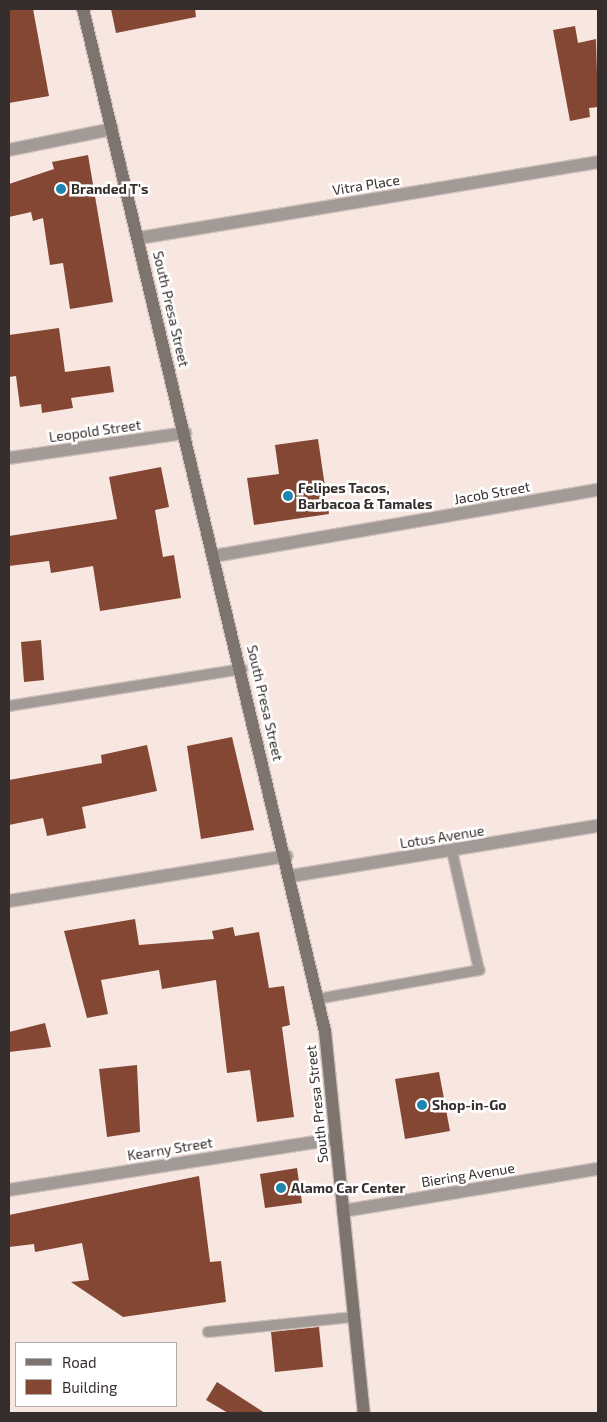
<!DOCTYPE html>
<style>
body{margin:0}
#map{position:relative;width:607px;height:1422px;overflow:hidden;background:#f8e7e1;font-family:"Exo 2",sans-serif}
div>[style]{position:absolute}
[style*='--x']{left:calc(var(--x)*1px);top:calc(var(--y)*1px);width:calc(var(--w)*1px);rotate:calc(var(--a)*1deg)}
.building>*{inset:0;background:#834734}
.roads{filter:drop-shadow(1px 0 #d1c2bd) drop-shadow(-1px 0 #d1c2bd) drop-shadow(0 1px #d1c2bd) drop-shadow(0 -1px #d1c2bd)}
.service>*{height:10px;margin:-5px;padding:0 5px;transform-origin:5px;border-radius:5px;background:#a19a97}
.minor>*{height:12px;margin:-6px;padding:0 6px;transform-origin:6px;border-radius:6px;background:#a19a97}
.secondary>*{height:12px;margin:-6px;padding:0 6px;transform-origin:6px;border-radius:6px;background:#7d736f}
.dots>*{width:14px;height:14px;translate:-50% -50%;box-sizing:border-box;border:2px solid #fff;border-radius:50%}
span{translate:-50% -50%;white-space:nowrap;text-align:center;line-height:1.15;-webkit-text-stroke:5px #fff;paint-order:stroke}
.street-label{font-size:14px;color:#352e2c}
.poi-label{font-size:14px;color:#352e2c;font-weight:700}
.left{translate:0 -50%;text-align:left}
.frame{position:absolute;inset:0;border:10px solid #352e2c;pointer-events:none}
.legend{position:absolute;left:15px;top:1342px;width:162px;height:65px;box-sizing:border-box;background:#fff;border:1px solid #aeabab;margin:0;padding:6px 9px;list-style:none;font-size:15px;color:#352e2c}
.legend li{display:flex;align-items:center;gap:10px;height:25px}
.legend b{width:25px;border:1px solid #aeabab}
</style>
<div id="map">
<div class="building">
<div style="clip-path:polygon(9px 9px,33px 9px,49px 96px,9px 103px)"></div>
<div style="clip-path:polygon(111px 9px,195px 9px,196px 17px,116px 33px)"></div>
<div style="clip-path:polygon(575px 26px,578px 43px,596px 39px,598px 107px,589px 108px,590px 117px,570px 121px,553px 30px)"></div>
<div style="clip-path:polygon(88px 155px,113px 302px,70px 309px,63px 263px,50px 265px,43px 218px,33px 221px,31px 212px,9px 217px,9px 184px,54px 169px,52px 162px)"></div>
<div style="clip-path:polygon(59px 328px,65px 372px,110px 366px,114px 392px,71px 398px,73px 408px,42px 413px,41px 404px,20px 407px,16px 376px,9px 377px,9px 335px)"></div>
<div style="clip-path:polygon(318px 439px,329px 514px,254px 525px,247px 478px,279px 474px,275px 445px)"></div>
<div style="clip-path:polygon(161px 467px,169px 507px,155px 510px,163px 557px,174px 555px,181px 598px,100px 611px,93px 566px,51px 573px,49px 561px,9px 566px,9px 536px,117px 519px,109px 477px)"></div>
<div style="clip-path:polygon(41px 640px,44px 680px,24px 682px,21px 642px)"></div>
<div style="clip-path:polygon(232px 737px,254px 830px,201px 839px,187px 746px)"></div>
<div style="clip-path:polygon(147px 745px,157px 791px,82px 807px,86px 828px,47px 836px,43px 818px,9px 825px,9px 780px,102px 763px,101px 755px)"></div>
<div style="clip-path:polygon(135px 919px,139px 945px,214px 939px,212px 931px,233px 927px,235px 936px,259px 932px,269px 988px,284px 986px,290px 1025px,282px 1027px,294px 1117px,257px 1122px,250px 1070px,227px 1073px,216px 980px,162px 989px,159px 970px,101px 980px,108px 1014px,87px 1018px,64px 931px)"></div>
<div style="clip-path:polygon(45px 1023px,51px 1047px,9px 1052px,9px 1032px)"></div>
<div style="clip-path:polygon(137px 1065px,140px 1132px,107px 1137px,99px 1069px)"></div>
<div style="clip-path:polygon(439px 1072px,450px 1131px,405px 1139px,395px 1079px)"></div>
<div style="clip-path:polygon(297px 1168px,302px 1203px,265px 1208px,260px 1174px)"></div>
<div style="clip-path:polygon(199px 1176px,210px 1262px,221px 1261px,226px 1302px,123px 1317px,71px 1282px,89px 1280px,82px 1243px,35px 1252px,34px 1244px,9px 1247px,9px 1215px)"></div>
<div style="clip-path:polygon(319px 1327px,323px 1367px,275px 1372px,271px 1332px)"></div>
<div style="clip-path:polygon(217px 1382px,265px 1413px,228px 1413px,206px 1400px)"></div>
</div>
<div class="roads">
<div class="service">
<div style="--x:9;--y:706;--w:236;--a:-9"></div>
<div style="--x:317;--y:999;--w:165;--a:-10.1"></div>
<div style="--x:479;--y:970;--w:122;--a:-102.8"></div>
<div style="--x:208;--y:1332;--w:147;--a:-5.9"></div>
</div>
<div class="minor">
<div style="--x:9;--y:150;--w:105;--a:-11.5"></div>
<div style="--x:139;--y:238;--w:465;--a:-9.4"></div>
<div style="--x:9;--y:458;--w:178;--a:-8.1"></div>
<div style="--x:214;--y:556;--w:390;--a:-9.8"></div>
<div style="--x:291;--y:876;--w:311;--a:-9.3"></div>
<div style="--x:9;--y:901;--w:281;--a:-9.2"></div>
<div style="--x:9;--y:1190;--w:330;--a:-8.9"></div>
<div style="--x:343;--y:1211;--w:258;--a:-9.4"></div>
</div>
<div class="secondary">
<div style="--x:83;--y:9;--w:1050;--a:76.68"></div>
<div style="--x:325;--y:1031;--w:384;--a:84.2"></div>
</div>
</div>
<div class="dots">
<div style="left:61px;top:189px;background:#1e86ae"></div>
<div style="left:288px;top:496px;background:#1e86ae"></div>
<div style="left:422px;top:1105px;background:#1e86ae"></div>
<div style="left:281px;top:1188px;background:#1e86ae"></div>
</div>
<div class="street-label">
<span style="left:366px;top:185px;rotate:-9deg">Vitra Place</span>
<span style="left:171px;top:309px;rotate:77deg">South Presa Street</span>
<span style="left:95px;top:431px;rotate:-8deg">Leopold Street</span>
<span style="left:492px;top:493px;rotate:-10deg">Jacob Street</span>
<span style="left:265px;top:703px;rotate:77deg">South Presa Street</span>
<span style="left:442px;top:837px;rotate:-9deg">Lotus Avenue</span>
<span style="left:317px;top:1104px;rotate:-96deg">South Presa Street</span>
<span style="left:170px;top:1149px;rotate:-9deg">Kearny Street</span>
<span style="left:468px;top:1175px;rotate:-9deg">Biering Avenue</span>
</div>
<div class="poi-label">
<span class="left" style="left:71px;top:189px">Branded T's</span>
<span class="left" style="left:298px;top:496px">Felipes Tacos,<br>Barbacoa &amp; Tamales</span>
<span class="left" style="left:432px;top:1105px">Shop-in-Go</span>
<span class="left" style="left:291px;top:1188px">Alamo Car Center</span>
</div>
<div class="frame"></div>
<ul class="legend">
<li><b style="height:6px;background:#7d736f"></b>Road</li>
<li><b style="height:14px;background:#834734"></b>Building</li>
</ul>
</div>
